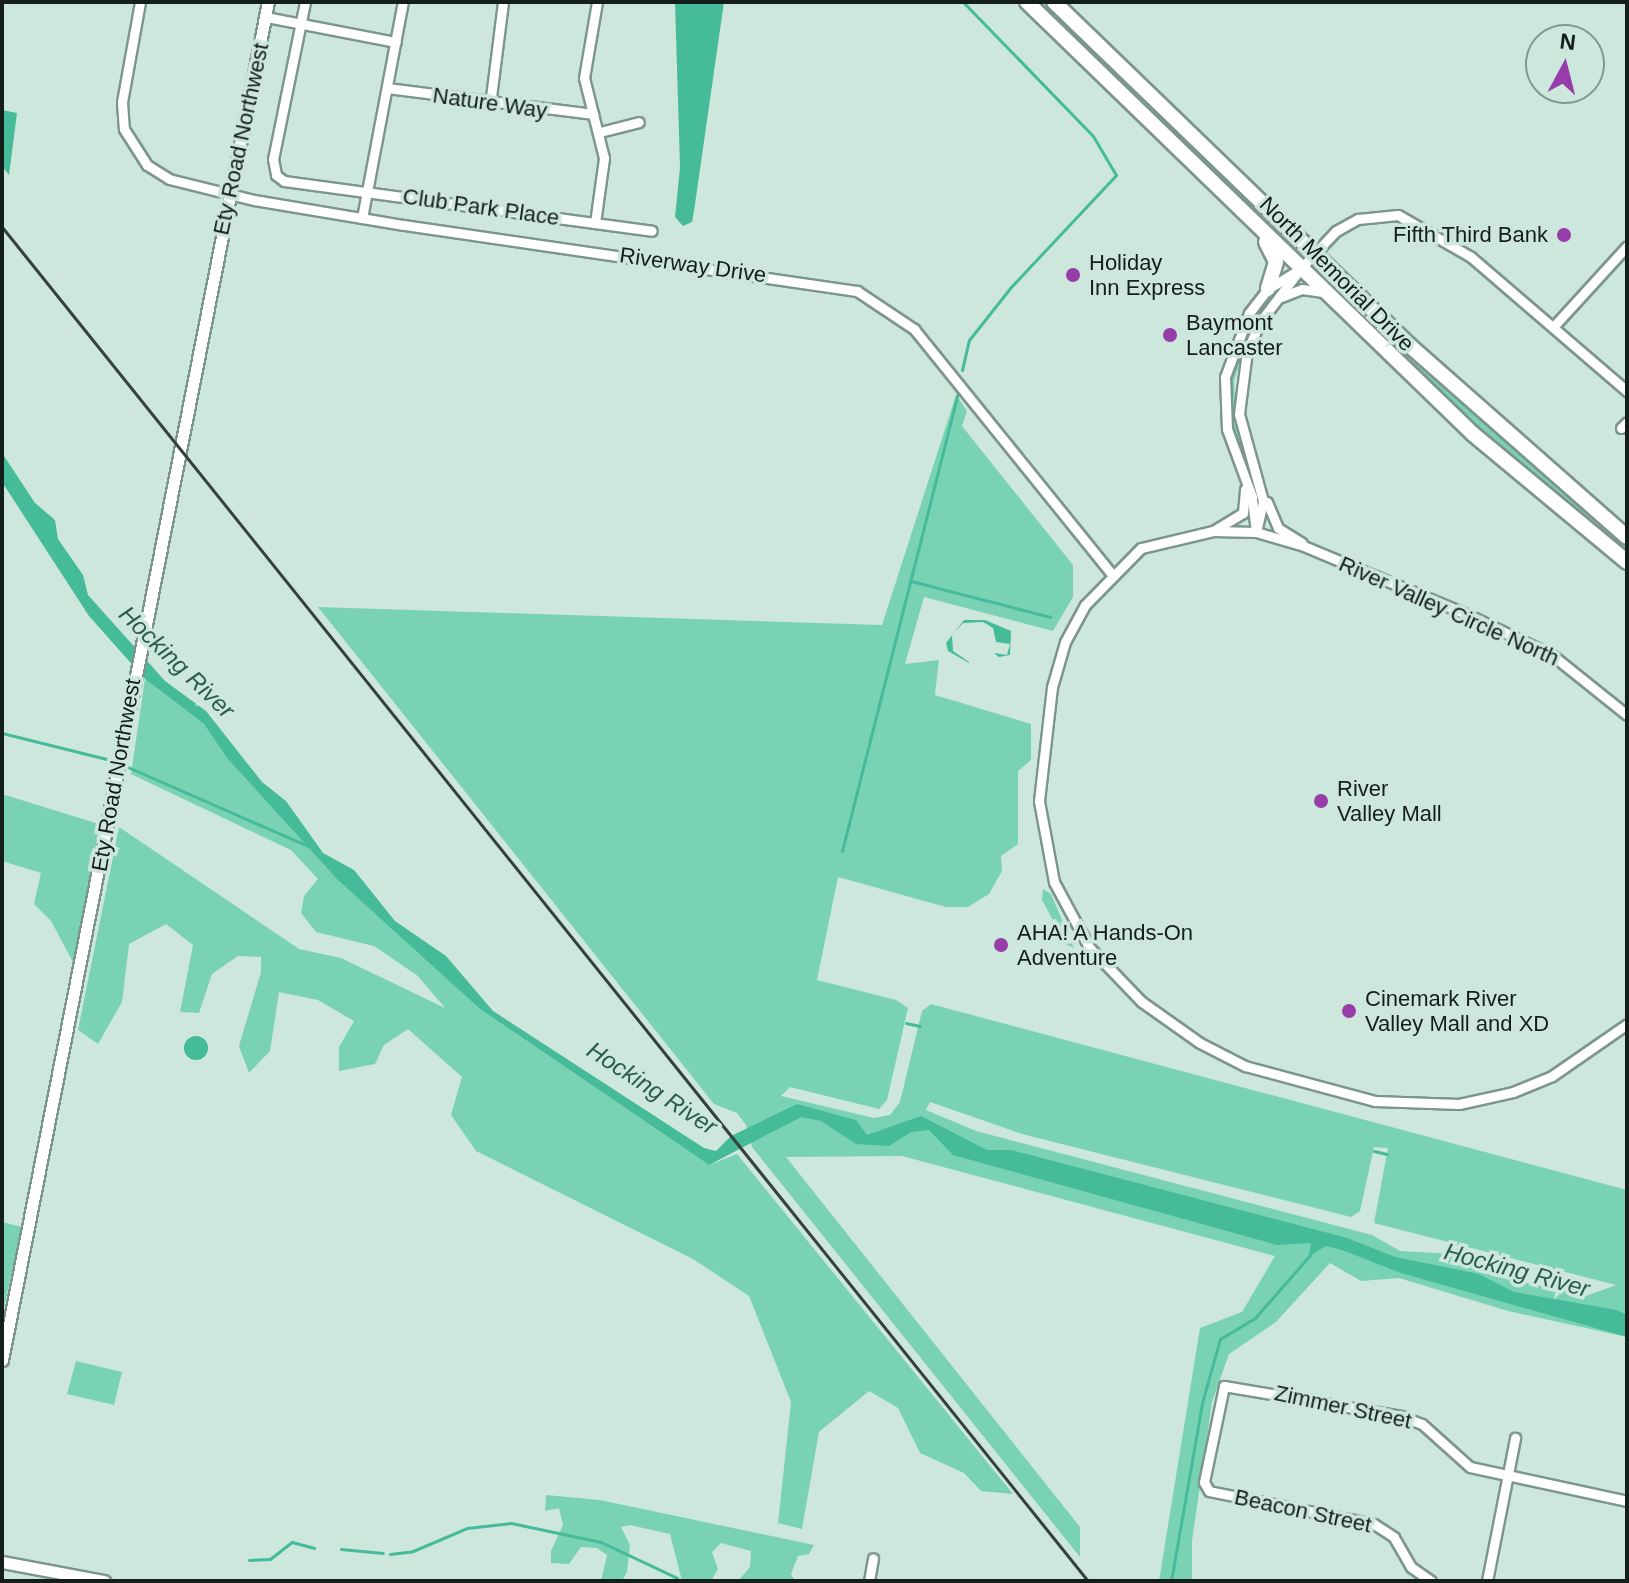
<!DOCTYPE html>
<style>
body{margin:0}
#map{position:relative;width:1629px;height:1583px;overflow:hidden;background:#cde7dd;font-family:Helvetica,sans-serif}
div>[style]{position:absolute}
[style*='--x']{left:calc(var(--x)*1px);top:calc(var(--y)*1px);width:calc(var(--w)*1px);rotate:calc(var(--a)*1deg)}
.green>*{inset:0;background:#7ad2b5}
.water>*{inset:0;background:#45bb99}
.round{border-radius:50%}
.stream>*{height:3px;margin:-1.5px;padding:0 1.5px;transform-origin:1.5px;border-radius:1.5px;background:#45bb99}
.roads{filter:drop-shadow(2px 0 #7d968d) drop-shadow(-2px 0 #7d968d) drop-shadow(0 2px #7d968d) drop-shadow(0 -2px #7d968d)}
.minor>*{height:9px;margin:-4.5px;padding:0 4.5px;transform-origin:4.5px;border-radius:4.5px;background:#fff}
.tertiary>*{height:11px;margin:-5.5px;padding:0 5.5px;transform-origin:5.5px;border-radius:5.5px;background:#fff}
.primary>*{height:14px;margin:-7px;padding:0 7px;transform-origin:7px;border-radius:7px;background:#fff}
.rail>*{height:3px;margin:-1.5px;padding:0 1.5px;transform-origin:1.5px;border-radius:1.5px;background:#34413c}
.dots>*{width:22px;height:22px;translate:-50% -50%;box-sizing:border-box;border:4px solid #cde7dd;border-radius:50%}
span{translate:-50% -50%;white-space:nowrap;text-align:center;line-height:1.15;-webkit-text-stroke:7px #cde7dd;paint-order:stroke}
.street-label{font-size:22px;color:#141e1a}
.poi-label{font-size:22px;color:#141e1a}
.right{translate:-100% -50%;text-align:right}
.left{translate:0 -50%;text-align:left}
.water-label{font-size:24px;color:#2c5c4d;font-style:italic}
.frame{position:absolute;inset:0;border:4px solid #141e1a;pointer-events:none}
.north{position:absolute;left:1525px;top:24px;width:80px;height:80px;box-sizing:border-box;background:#cde7dd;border:2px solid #83978f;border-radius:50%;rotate:7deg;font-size:22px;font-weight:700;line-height:32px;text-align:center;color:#141e1a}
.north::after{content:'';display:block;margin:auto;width:28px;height:36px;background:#963da9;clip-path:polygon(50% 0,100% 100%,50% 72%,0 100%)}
</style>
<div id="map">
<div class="green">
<div style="clip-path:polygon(1067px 22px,1152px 102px,1151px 109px,1066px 29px)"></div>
<div style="clip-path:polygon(1160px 114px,1232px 182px,1232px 184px,1213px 174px,1159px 121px)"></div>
<div style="clip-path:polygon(1272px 292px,1275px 295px,1250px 329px,1234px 381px,1237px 431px,1260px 504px,1256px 504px,1233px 432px,1230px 381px,1246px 326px)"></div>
<div style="clip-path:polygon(1398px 347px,1627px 543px,1627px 554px,1475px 427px,1395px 350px)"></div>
<div style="clip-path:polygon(evenodd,956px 395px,967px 411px,962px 426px,1073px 565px,1073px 597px,1053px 631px,924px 597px,905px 664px,939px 660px,935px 695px,1031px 724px,1031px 760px,1018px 771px,1018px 844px,1001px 856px,1002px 871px,989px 894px,968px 907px,946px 907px,838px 877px,817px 980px,896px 1000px,908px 1008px,887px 1100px,879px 1109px,790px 1087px,781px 1096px,874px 1118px,890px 1115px,900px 1102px,922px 1011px,931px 1004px,1627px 1190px,1627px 1337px,1508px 1311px,1399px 1278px,1361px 1281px,1330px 1263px,1276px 1322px,1229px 1354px,1212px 1402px,1192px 1541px,1192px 1581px,1159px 1581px,1200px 1328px,1242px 1312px,1275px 1256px,902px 1156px,786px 1157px,1080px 1527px,1080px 1557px,752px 1147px,746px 1125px,737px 1113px,714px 1104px,318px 607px,882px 625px,956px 395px,930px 1102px,1022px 1134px,1351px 1217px,1360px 1211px,1374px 1147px,1388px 1148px,1374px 1223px,1616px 1285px,1586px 1296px,1518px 1281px,1453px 1254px,1400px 1251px,1372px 1235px,976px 1131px,926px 1110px,930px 1102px)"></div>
<div style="clip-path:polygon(145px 679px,204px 724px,296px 834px,480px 1009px,709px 1165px,737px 1154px,1013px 1494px,981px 1491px,964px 1473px,920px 1453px,898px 1408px,869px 1391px,819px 1432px,802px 1529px,778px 1523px,791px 1402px,749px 1296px,693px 1259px,476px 1151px,451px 1115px,462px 1077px,408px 1029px,384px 1045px,375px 1064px,339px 1071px,339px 1047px,354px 1021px,318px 1000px,279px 992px,270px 1051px,249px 1073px,239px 1046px,261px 972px,261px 957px,238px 956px,212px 974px,199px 1013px,180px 1012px,193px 945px,166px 924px,129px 944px,122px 1002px,98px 1044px,78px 1030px,119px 827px,299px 949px,341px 958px,445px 1008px,418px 976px,374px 946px,316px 932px,301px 913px,304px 896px,318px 879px,291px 850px,131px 774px)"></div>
<div style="clip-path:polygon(2px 794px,102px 825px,73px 962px,51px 921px,34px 904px,41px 873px,2px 861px)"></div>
<div style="clip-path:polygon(1043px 889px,1051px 894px,1074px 948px,1066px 944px,1042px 900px)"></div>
<div style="clip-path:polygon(2px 1222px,22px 1227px,2px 1316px)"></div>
<div style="clip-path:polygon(76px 1361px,122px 1372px,114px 1405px,67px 1394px)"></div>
<div style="clip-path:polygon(546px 1495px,600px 1500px,814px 1545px,809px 1554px,798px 1556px,791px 1574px,795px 1581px,738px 1581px,750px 1567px,751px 1551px,721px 1543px,712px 1552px,718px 1569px,711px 1581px,682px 1581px,670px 1534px,630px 1525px,621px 1527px,630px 1545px,627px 1572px,622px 1581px,601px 1581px,607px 1555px,597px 1548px,581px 1547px,569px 1564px,551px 1563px,551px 1551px,563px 1525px,559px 1508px,545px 1511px)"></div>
</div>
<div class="water">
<div style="clip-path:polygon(675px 2px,724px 2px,694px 211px,692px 222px,683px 226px,675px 217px,680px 167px)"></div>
<div style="clip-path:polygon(2px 110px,17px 113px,9px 175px,2px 166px)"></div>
<div style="clip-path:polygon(2px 453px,35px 503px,55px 520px,58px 539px,83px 575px,88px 595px,165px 681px,206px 711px,262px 782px,286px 801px,323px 853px,354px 870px,395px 921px,446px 956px,493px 1011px,704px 1148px,716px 1151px,731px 1136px,797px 1104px,856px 1120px,867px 1135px,921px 1116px,987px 1150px,1011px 1150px,1347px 1238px,1395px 1257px,1479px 1274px,1514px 1292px,1617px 1310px,1627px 1315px,1627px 1337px,1401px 1273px,1342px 1250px,1326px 1246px,1309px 1256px,1311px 1243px,1277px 1245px,953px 1155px,929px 1130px,911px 1132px,889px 1146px,856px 1144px,821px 1121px,801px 1117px,709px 1165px,480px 1009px,337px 879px,228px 759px,204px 724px,145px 679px,89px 616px,2px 482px)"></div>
<div style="clip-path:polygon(964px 620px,985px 620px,1011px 631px,1010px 655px,999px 657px,994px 653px,1007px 655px,1010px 644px,996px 642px,993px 628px,983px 622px,963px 623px,952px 635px,953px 651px,969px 662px,969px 663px,948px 651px,946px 643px)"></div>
<div class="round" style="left:184px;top:1036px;width:24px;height:24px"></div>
</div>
<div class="stream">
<div style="--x:962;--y:370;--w:31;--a:-77"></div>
<div style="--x:969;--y:340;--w:66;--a:-51.7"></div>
<div style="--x:1010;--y:288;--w:155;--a:-46.8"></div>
<div style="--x:1116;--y:175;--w:45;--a:-120.5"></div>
<div style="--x:1093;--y:136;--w:187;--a:-134.1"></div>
<div style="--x:911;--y:581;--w:144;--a:14.5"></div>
<div style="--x:2;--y:733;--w:115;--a:14"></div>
<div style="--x:121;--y:764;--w:204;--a:23.7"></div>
<div style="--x:842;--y:851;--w:474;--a:-75.8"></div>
<div style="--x:906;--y:1023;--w:14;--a:12"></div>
<div style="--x:1374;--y:1151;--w:13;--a:13"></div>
<div style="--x:341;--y:1549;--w:42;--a:5.4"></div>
<div style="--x:390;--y:1554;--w:23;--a:-7"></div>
<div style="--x:413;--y:1551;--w:59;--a:-23.1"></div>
<div style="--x:467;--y:1528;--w:44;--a:-6.5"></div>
<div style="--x:511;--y:1523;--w:92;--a:11.9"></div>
<div style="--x:601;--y:1542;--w:84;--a:25.3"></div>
<div style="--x:249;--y:1560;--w:21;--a:-3"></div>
<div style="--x:270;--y:1559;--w:28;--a:-38"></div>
<div style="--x:292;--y:1542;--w:23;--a:15"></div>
<div style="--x:1171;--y:1581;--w:181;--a:-80.1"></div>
<div style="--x:1202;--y:1403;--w:66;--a:-74.3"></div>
<div style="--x:1220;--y:1339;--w:41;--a:-31"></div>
<div style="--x:1255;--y:1318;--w:84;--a:-48.9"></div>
</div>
<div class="roads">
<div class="minor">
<div style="--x:140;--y:2;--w:102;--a:100.2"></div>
<div style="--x:122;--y:102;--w:27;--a:86"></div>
<div style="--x:124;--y:129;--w:43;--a:57.4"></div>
<div style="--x:147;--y:165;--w:26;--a:32"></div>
<div style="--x:169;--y:179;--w:88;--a:13.9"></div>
<div style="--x:254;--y:200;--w:152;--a:9.5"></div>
<div style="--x:404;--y:225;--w:458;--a:8.3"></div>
<div style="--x:857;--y:291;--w:69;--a:33.7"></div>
<div style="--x:914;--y:329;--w:314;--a:51.1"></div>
<div style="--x:305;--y:2;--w:160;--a:101.5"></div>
<div style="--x:273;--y:159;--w:16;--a:79"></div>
<div style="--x:276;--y:175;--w:10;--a:37"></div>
<div style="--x:284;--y:181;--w:371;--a:7.7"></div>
<div style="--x:266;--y:17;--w:132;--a:10.9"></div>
<div style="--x:387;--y:88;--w:208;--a:7.2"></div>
<div style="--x:490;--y:105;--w:104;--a:-82.8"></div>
<div style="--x:600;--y:132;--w:40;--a:-14.4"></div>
<div style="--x:362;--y:218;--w:220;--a:-79.3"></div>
<div style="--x:595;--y:223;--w:66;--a:-82.1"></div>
<div style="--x:604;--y:158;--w:82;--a:-104"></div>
<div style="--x:584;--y:78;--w:77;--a:-80.3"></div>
<div style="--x:1281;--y:297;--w:22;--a:-21"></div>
<div style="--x:1302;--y:289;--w:21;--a:8"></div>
<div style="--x:1554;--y:326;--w:108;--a:-47.6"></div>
<div style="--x:1621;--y:428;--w:8;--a:-45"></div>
<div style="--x:1267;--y:502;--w:28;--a:67"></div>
<div style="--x:1278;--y:528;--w:28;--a:32"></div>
<div style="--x:1213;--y:531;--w:35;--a:-31"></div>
<div style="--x:1243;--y:513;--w:24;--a:-85"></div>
<div style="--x:1256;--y:532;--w:32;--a:-77"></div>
<div style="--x:1263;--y:501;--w:90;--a:-105.4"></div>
<div style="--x:1239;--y:414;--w:64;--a:-82.8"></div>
<div style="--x:1247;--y:351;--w:32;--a:-66"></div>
<div style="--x:1260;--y:322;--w:68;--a:-52.8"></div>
<div style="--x:1301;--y:268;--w:51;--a:-46.6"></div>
<div style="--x:1336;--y:231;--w:25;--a:-29"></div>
<div style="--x:1358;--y:219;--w:40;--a:-5.7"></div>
<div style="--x:1398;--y:215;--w:84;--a:29.9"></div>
<div style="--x:1471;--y:257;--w:206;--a:40.7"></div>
<div style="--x:1256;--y:532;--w:35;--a:-97"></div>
<div style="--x:1252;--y:497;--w:72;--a:-110.2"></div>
<div style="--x:1227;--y:429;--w:52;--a:-92.2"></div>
<div style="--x:1225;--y:377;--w:68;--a:-69.4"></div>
<div style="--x:1249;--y:313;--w:31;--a:-52"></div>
<div style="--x:1268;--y:289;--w:39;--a:-32"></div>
<div style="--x:1627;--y:715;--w:96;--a:-141.3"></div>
<div style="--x:1552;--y:655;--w:90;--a:-154.3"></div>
<div style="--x:1471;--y:616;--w:181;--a:-157.3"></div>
<div style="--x:1304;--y:546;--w:50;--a:-163.7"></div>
<div style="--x:1256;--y:532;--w:43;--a:-178.7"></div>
<div style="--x:1213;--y:531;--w:74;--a:166.7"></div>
<div style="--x:1141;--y:548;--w:80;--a:134.5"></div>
<div style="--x:1085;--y:605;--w:42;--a:118.4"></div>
<div style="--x:1065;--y:642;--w:47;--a:106.1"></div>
<div style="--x:1052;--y:687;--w:115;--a:96.5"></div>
<div style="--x:1039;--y:801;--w:82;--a:79.5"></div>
<div style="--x:1054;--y:882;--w:74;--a:61.7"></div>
<div style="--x:1089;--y:947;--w:76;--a:46.1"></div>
<div style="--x:1142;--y:1002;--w:71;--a:35.3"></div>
<div style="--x:1200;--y:1043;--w:51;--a:27.1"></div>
<div style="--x:1245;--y:1066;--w:135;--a:15.1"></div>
<div style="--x:1375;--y:1101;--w:84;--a:2"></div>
<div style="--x:1459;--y:1104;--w:55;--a:-12.5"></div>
<div style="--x:1513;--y:1092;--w:42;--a:-22.3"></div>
<div style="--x:1552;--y:1076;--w:91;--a:-34.7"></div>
<div style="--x:869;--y:1581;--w:23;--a:-80"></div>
<div style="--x:1431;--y:1581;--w:24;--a:-145"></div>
<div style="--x:1411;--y:1567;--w:34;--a:-120"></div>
<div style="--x:1394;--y:1537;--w:24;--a:-147"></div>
<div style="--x:1374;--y:1524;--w:168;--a:-168.7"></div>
<div style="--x:1209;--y:1491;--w:10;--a:-119"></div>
<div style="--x:1204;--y:1482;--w:98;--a:-78.2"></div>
<div style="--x:1224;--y:1386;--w:180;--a:9.6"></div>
<div style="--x:1401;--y:1416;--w:22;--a:21"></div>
<div style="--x:1422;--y:1424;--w:64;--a:41.9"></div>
<div style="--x:1470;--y:1467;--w:161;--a:12.2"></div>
<div style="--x:1487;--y:1581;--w:146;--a:-78.9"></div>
</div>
<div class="tertiary">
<div style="--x:2;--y:1360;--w:1384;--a:-78.92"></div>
<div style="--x:2;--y:1562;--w:104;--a:10.6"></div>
</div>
<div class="primary">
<div style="--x:1027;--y:2;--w:621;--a:44.09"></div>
<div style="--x:1473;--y:434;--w:200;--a:39.7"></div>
<div style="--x:1054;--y:2;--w:494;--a:44"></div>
<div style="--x:1409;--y:345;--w:290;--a:41.4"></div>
<div style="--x:1266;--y:242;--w:22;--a:63"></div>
<div style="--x:1276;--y:262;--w:28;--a:107"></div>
</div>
</div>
<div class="rail">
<div style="--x:2;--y:227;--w:1736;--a:51.27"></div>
</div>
<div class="dots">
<div style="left:1564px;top:235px;background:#963da9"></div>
<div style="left:1073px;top:275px;background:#963da9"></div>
<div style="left:1170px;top:335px;background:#963da9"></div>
<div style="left:1321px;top:801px;background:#963da9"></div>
<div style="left:1001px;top:945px;background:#963da9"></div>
<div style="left:1349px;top:1011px;background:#963da9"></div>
</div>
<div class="street-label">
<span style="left:490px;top:103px;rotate:8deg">Nature Way</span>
<span style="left:241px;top:139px;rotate:-78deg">Ety Road Northwest</span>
<span style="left:481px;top:207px;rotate:8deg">Club Park Place</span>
<span style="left:693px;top:265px;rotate:8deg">Riverway Drive</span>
<span style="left:1337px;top:274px;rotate:45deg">North Memorial Drive</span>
<span style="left:1449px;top:611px;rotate:24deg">River Valley Circle North</span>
<span style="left:116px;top:775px;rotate:-80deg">Ety Road Northwest</span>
<span style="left:1343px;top:1407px;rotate:12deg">Zimmer Street</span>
<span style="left:1303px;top:1511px;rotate:12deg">Beacon Street</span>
</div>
<div class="poi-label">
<span class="right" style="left:1548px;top:235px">Fifth Third Bank</span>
<span class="left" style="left:1089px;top:275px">Holiday<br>Inn Express</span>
<span class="left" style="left:1186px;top:335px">Baymont<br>Lancaster</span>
<span class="left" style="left:1337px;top:801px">River<br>Valley Mall</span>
<span class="left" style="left:1017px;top:945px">AHA! A Hands-On<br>Adventure</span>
<span class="left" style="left:1365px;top:1011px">Cinemark River<br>Valley Mall and XD</span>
</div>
<div class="water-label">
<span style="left:177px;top:662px;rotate:44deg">Hocking River</span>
<span style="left:652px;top:1088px;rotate:33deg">Hocking River</span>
<span style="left:1517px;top:1270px;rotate:15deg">Hocking River</span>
</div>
<div class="frame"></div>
<div class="north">N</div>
</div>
